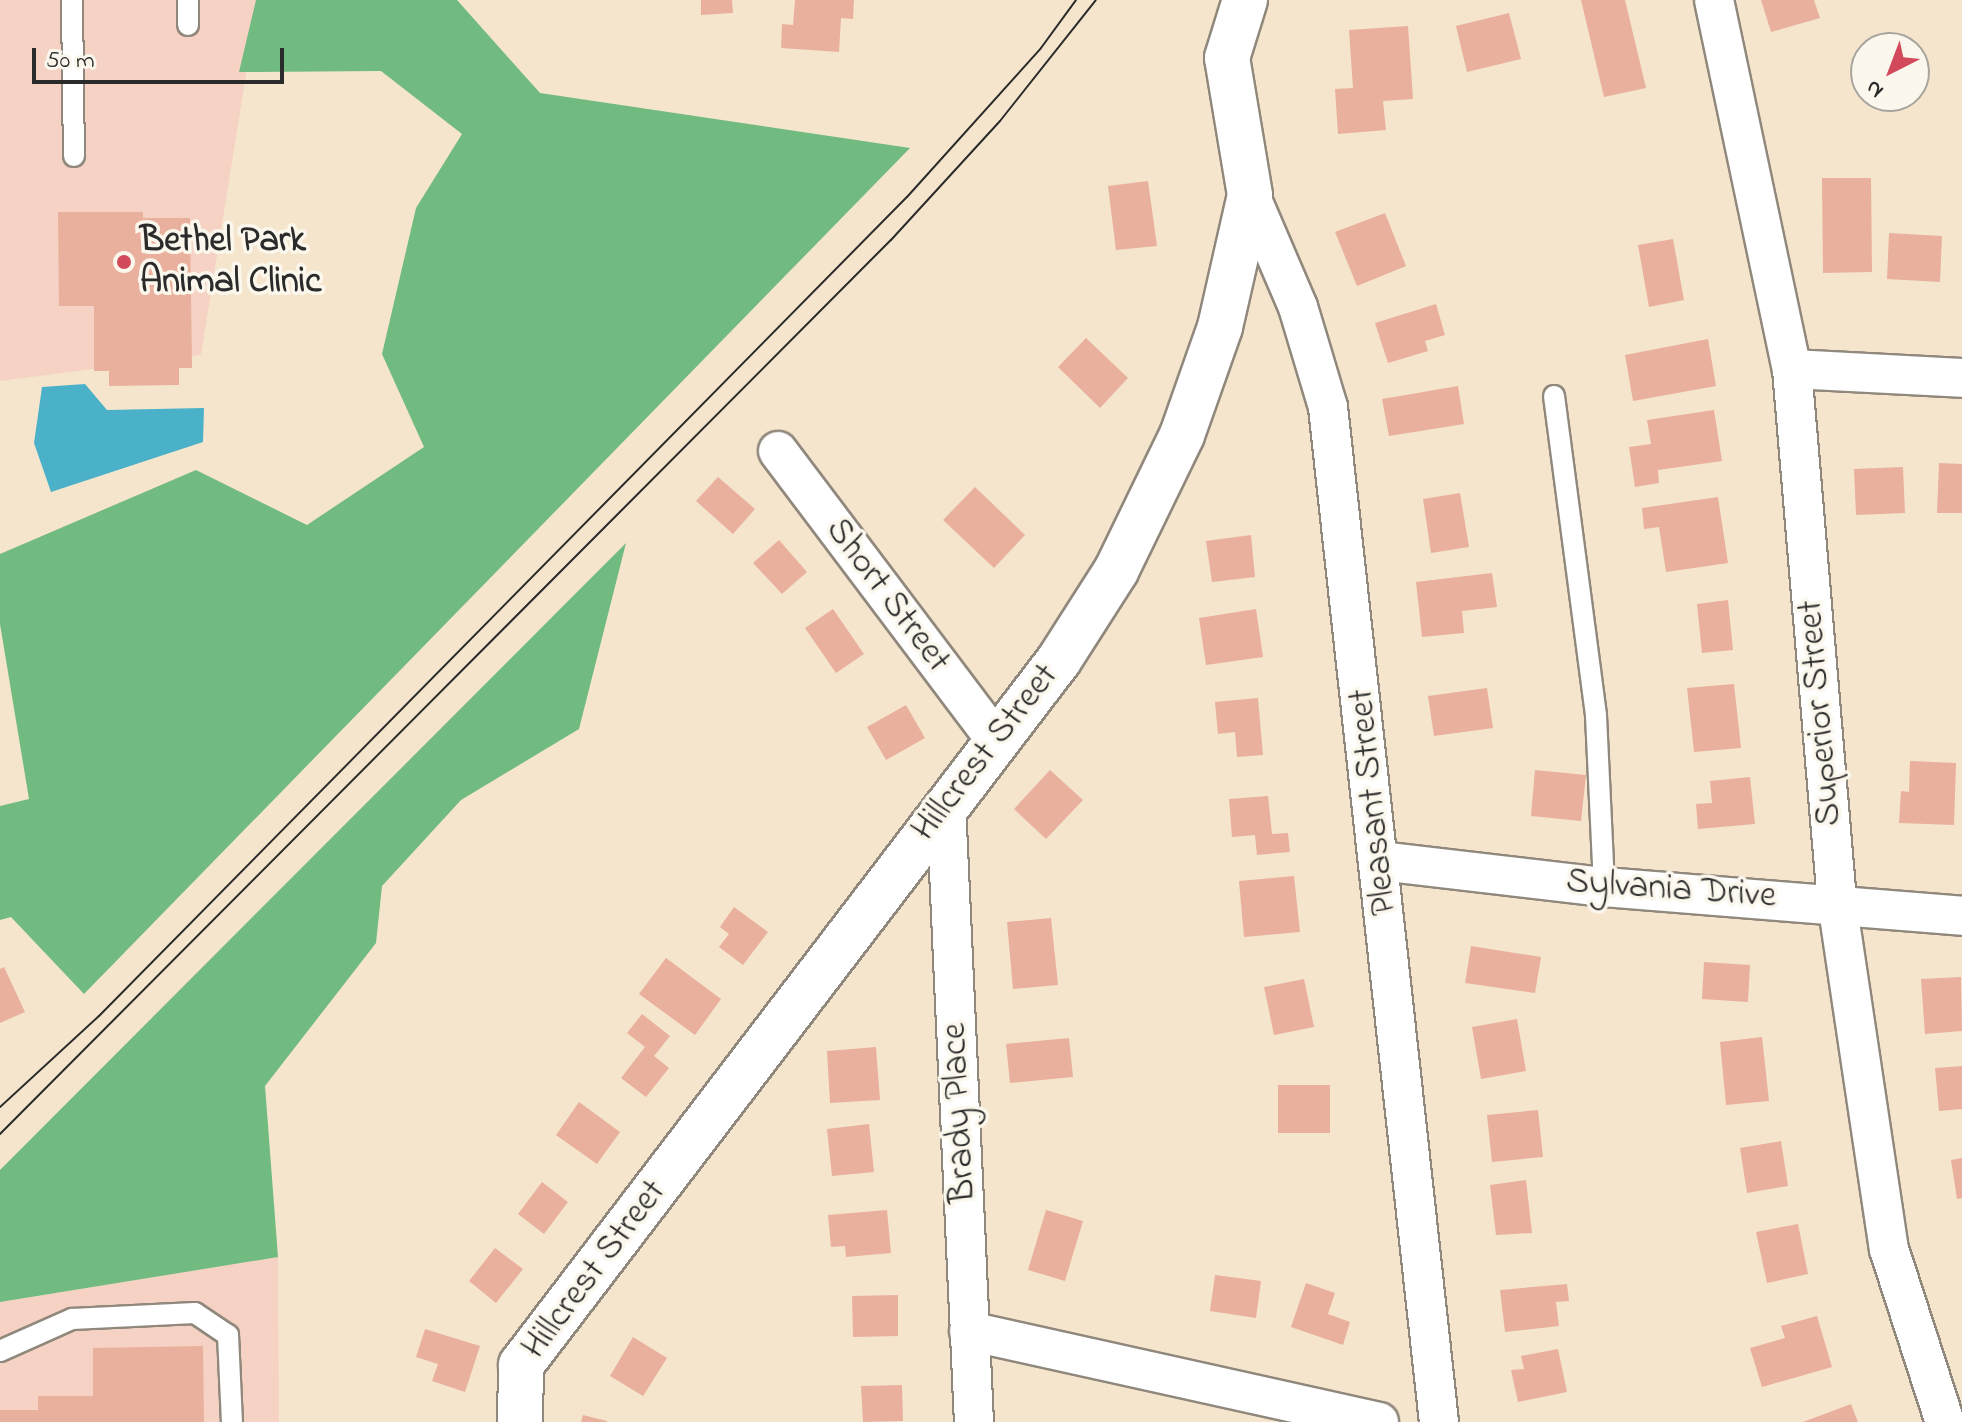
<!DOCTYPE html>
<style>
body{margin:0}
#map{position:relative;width:1962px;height:1422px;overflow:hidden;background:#f5e5cd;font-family:"Indie Flower",sans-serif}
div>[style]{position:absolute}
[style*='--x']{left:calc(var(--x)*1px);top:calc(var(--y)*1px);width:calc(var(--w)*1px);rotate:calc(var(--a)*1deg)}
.built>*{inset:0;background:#f6d2c4}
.forest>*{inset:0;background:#71ba80}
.water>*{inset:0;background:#4ab1c9}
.building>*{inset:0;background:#e9b09d}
.roads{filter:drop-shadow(2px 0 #90887c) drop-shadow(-2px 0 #90887c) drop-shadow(0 2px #90887c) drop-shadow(0 -2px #90887c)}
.service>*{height:20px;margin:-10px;padding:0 10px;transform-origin:10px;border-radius:10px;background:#fff}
.minor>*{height:38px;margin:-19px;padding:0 19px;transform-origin:19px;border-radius:19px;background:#fff}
.tertiary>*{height:44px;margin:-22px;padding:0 22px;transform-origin:22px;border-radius:22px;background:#fff}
.tram>*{height:2px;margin:-1px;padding:0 1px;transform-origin:1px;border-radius:1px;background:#2b2b2b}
.dots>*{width:22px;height:22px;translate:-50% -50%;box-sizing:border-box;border:4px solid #fbf7ec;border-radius:50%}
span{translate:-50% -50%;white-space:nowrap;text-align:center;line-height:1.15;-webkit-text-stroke:7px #fbf7ec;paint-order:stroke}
.poi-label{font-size:36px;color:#2b2b2b;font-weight:700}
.left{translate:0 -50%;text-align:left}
.street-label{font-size:36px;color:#2b2b2b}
.north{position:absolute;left:1850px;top:32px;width:80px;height:80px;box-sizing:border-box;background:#fbf7ec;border:2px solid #a8a59f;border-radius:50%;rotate:222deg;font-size:22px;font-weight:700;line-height:32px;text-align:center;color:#2b2b2b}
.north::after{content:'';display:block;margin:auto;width:28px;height:36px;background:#d1495b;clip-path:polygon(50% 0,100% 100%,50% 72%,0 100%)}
.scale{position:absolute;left:32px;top:48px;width:252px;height:36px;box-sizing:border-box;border:4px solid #2b2b2b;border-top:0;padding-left:10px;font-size:24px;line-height:28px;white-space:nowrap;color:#2b2b2b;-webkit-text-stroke:6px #fbf7ec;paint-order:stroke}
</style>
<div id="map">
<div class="built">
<div style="clip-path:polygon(0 0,258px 0,201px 355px,0 381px)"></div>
<div style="clip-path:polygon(278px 1257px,279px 1422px,0 1422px,0 1302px)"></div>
</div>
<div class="forest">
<div style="clip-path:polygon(256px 0,457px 0,540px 93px,910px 148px,84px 994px,11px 917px,0 920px,0 806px,29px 799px,0 624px,0 554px,196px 470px,307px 525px,424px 447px,382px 354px,416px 208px,462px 134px,381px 71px,239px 72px)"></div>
<div style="clip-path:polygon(626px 543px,579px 729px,461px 800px,382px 886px,376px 943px,265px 1086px,278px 1257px,0 1302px,0 1170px)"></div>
</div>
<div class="water">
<div style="clip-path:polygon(85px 384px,107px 410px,204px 408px,203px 442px,51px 492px,34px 443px,42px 387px)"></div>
</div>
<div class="building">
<div style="clip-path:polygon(701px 0,732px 0,733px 13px,701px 15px)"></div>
<div style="clip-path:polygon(795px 0,854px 0,853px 19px,841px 18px,839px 52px,781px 48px,782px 24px,793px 25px)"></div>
<div style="clip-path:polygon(1581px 0,1625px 0,1646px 88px,1604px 97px)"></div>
<div style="clip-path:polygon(1761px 0,1814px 0,1820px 18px,1771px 32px)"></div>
<div style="clip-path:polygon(1509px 13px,1521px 59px,1467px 72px,1456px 26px)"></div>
<div style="clip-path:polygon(1408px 26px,1413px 99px,1383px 101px,1386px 130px,1338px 134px,1335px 89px,1353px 88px,1349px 30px)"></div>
<div style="clip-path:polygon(1822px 178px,1871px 178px,1872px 272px,1823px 273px)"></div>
<div style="clip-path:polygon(1148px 181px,1157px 246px,1116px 250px,1108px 186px)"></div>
<div style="clip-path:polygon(58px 212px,143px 212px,143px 218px,190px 218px,192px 368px,179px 368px,179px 385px,109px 386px,109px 371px,94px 371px,94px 306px,59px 306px)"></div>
<div style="clip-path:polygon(1385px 213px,1406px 266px,1357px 286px,1335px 232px)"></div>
<div style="clip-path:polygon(1889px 233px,1942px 236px,1940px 282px,1887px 279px)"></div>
<div style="clip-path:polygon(1673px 239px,1684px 300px,1649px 307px,1638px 245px)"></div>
<div style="clip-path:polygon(1436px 304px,1445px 335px,1425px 341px,1428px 351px,1388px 363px,1375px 323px)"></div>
<div style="clip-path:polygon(1086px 338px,1128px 378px,1100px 408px,1058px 367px)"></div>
<div style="clip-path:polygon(1708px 339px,1716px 386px,1633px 401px,1625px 355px)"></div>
<div style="clip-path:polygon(1458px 386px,1464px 424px,1389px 436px,1382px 399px)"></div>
<div style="clip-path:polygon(1714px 410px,1722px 461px,1658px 470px,1659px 483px,1635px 487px,1629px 447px,1651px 444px,1647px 420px)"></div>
<div style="clip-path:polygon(1939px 463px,1962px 464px,1962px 513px,1937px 513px)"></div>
<div style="clip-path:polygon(1903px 467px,1905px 513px,1856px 515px,1854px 469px)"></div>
<div style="clip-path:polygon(718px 477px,755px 509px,733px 534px,696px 501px)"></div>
<div style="clip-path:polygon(975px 487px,1025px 535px,994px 568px,943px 520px)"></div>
<div style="clip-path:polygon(1460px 493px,1469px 547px,1431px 553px,1423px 499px)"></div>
<div style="clip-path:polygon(1718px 497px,1728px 563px,1666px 572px,1659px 527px,1644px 529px,1642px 508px)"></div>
<div style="clip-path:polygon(1251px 535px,1255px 577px,1212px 582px,1206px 541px)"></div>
<div style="clip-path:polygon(779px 540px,807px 572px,782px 594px,753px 563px)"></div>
<div style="clip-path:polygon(1492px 573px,1497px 607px,1462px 611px,1464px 633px,1422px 637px,1416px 582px)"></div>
<div style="clip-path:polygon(1728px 600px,1733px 650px,1702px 653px,1697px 604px)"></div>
<div style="clip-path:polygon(833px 609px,864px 654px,836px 673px,805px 628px)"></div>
<div style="clip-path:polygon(1256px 609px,1263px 657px,1206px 665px,1199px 618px)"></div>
<div style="clip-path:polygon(1734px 684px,1741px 748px,1694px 752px,1687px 688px)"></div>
<div style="clip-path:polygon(1487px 688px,1493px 728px,1434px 736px,1428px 696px)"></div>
<div style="clip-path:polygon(1258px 698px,1263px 755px,1237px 757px,1235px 732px,1218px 734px,1215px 702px)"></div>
<div style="clip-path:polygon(906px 705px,925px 738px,886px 760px,867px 727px)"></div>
<div style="clip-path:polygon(1910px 761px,1956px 763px,1954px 825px,1899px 823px,1901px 791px,1909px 792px)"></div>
<div style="clip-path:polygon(1050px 770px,1083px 800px,1046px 839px,1014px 809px)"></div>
<div style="clip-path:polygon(1535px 770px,1586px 775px,1581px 821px,1531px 816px)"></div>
<div style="clip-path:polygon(1750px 777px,1755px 824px,1698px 829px,1696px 804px,1712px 803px,1710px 781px)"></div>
<div style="clip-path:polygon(1268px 796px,1272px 834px,1288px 833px,1290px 852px,1257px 855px,1255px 835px,1232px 837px,1229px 799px)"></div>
<div style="clip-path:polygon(1294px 876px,1300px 932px,1244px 937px,1239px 881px)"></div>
<div style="clip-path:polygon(734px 907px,768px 932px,743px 965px,719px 947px,729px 934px,720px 927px)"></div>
<div style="clip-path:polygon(1051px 918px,1058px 985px,1013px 989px,1007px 922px)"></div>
<div style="clip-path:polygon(1471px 946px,1541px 957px,1535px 993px,1465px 983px)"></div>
<div style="clip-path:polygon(666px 958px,721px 999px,695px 1035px,639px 994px)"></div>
<div style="clip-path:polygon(1704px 962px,1750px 965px,1748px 1002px,1702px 999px)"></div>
<div style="clip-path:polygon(4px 967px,25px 1012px,0 1023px,0 969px)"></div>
<div style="clip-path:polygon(1961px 977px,1962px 1031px,1925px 1034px,1921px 979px)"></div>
<div style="clip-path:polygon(1304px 979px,1314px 1027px,1274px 1035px,1264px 987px)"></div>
<div style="clip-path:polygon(642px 1014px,670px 1036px,654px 1056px,669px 1068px,646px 1097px,621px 1078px,645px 1047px,627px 1033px)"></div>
<div style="clip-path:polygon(1517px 1019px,1526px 1071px,1481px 1079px,1472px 1027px)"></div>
<div style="clip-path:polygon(1762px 1037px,1769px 1101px,1726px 1105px,1720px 1042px)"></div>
<div style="clip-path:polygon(1069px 1038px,1073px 1077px,1010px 1083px,1006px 1044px)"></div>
<div style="clip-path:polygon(876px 1047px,880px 1100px,830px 1103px,827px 1051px)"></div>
<div style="clip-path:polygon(1962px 1066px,1962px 1109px,1939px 1111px,1935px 1068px)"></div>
<div style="clip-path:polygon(1278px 1085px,1330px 1085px,1330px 1133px,1278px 1133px)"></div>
<div style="clip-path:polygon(579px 1102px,620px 1132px,597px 1164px,556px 1135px)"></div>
<div style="clip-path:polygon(1538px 1110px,1543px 1157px,1492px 1162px,1487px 1115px)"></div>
<div style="clip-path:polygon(869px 1124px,874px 1172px,832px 1176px,827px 1129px)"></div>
<div style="clip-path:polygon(1781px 1141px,1788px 1186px,1747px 1193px,1740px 1148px)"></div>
<div style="clip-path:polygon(1962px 1158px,1962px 1198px,1957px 1199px,1951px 1160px)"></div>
<div style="clip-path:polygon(1526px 1180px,1532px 1233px,1496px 1235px,1490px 1185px)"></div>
<div style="clip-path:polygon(542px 1182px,568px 1202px,544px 1234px,518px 1214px)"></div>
<div style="clip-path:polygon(887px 1210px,891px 1253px,846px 1257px,845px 1246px,831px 1247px,828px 1215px)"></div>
<div style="clip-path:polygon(1046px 1210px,1083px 1221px,1065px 1281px,1028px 1270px)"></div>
<div style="clip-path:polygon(1798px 1224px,1808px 1274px,1767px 1283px,1756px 1232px)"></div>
<div style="clip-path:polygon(495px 1248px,523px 1269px,496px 1303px,469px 1281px)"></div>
<div style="clip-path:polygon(1215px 1275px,1261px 1281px,1256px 1318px,1210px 1311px)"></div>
<div style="clip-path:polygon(1306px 1283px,1335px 1293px,1328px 1314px,1350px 1322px,1343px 1345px,1291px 1327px)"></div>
<div style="clip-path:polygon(1567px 1284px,1569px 1301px,1556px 1302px,1559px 1326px,1505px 1332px,1500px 1290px)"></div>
<div style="clip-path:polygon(898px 1295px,898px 1336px,853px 1337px,852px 1296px)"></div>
<div style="clip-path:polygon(1817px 1316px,1832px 1367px,1762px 1387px,1750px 1348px,1785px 1338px,1781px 1326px)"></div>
<div style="clip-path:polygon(425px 1329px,480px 1346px,465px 1392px,432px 1381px,438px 1364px,416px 1357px)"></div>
<div style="clip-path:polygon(633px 1337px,667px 1358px,643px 1396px,610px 1376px)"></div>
<div style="clip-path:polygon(203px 1346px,204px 1422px,0 1422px,0 1410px,38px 1410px,38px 1396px,93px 1396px,93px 1348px)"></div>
<div style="clip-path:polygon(1558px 1349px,1567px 1392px,1518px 1402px,1511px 1370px,1524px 1369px,1521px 1356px)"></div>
<div style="clip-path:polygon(902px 1385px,903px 1421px,863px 1422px,861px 1386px)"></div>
<div style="clip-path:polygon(1851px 1404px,1858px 1422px,1803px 1422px)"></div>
<div style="clip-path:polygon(583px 1415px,607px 1421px,607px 1422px,581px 1422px)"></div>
</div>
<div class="roads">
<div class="service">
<div style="--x:72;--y:0;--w:156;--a:89.3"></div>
<div style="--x:188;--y:0;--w:25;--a:90"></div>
<div style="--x:1554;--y:396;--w:323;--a:82.5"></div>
<div style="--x:1596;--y:716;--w:171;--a:87.3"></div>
<div style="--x:0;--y:1351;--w:79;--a:-24"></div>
<div style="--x:72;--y:1319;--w:123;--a:-2.8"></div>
<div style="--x:195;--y:1313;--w:40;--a:34"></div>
<div style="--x:228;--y:1335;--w:87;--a:87.4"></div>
</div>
<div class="minor">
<div style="--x:1714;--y:0;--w:377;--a:78.1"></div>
<div style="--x:1792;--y:369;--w:535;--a:85.17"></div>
<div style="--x:1837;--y:902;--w:351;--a:81.5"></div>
<div style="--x:1889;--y:1249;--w:182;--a:72.1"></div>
<div style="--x:1250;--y:195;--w:122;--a:66.8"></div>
<div style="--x:1298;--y:307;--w:104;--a:73.3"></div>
<div style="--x:1328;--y:407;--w:1021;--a:83.76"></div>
<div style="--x:1792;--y:369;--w:170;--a:3"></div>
<div style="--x:778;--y:451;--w:362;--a:53"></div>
<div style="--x:946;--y:804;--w:619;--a:87.41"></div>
<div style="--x:1381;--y:861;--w:225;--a:6.7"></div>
<div style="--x:1604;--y:887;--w:359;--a:4.6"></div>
<div style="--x:969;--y:1331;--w:420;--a:12.5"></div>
</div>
<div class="tertiary">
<div style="--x:520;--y:1422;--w:57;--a:-89"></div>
<div style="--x:521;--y:1365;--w:887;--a:-52.65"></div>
<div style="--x:1059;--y:660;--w:106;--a:-57.4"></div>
<div style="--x:1116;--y:571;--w:151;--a:-64.1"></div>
<div style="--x:1182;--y:435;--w:114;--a:-70.6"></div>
<div style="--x:1220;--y:327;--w:135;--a:-77.2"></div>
<div style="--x:1250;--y:195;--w:139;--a:-99.5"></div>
<div style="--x:1227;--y:58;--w:61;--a:-72.8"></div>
</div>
</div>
<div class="tram">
<div style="--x:0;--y:1107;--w:134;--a:-42.6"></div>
<div style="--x:99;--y:1016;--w:1150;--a:-45.39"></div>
<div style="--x:907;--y:197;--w:200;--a:-48"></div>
<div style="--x:1041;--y:48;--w:59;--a:-53.9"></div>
<div style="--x:0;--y:1134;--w:1262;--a:-45.1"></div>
<div style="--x:891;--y:240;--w:161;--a:-47.5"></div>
<div style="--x:1000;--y:121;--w:154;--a:-51.6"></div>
</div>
<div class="dots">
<div style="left:124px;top:262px;background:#d1495b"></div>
</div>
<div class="poi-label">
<span class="left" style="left:140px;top:262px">Bethel Park<br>Animal Clinic</span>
</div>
<div class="street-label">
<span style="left:887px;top:596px;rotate:53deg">Short Street</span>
<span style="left:1821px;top:713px;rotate:-95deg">Superior Street</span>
<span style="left:986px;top:753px;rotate:-52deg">Hillcrest Street</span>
<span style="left:1374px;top:802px;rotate:-96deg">Pleasant Street</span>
<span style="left:1671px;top:890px;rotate:4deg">Sylvania Drive</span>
<span style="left:960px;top:1113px;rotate:-93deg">Brady Place</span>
<span style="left:595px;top:1270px;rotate:-53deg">Hillcrest Street</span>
</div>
<div class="north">N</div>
<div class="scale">50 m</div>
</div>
